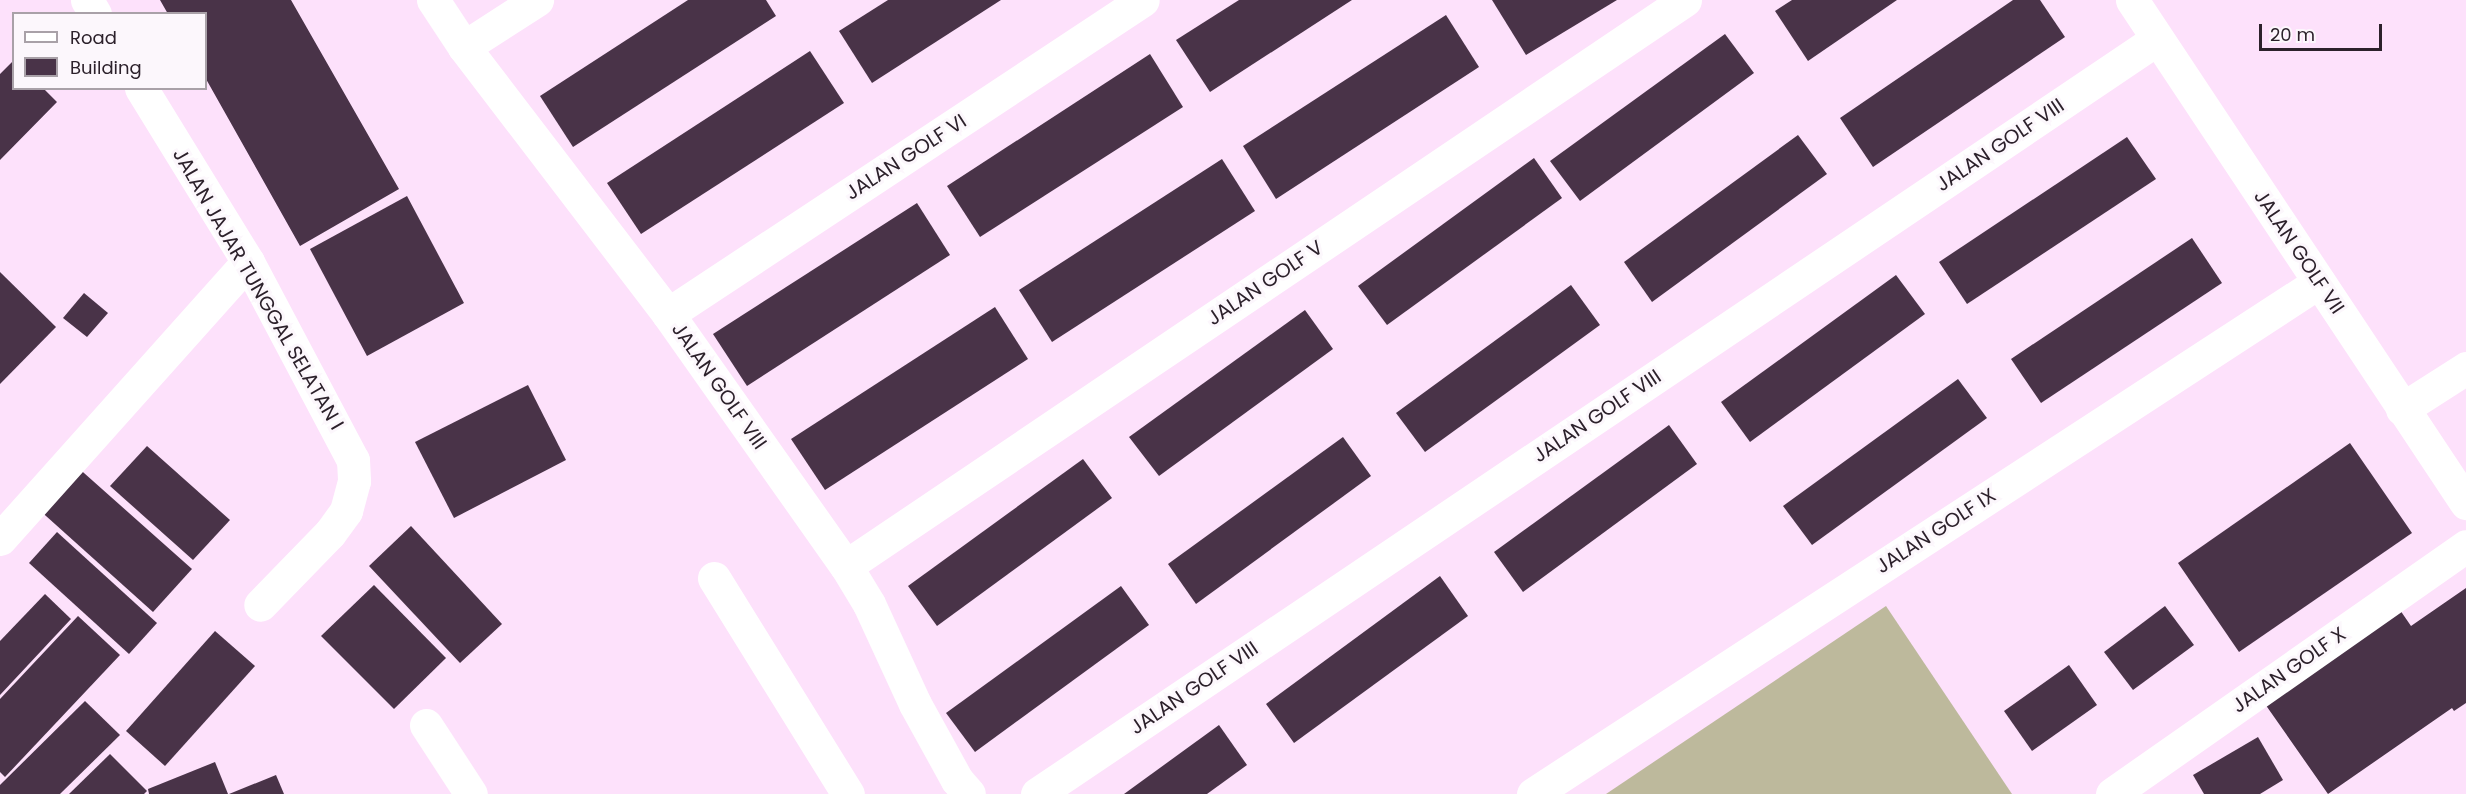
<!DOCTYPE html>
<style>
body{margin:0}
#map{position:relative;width:2466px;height:794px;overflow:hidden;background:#fde1fb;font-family:Poppins,sans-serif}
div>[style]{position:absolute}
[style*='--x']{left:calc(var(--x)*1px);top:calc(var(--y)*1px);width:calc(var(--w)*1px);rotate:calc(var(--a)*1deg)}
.forest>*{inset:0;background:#bdb99c}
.building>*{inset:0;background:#493348}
.minor>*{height:33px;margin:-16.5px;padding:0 16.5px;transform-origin:16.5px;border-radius:16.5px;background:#fff}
span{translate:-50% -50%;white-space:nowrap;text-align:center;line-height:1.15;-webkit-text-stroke:6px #fcf7fc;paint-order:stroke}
.street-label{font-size:20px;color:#2c212b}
.legend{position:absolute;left:12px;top:12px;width:195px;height:78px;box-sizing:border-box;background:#fcf7fc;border:2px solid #a9a1a8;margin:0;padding:8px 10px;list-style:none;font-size:18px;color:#2c212b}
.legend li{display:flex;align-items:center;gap:12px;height:30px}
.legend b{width:30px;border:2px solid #a9a1a8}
.scale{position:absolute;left:2259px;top:24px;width:123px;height:27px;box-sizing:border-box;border:3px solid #2c212b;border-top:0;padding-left:8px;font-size:18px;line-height:21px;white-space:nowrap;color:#2c212b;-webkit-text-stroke:4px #fcf7fc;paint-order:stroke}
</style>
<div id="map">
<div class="forest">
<div style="clip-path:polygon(1886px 606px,2012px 794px,1606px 794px)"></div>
</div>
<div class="building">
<div style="clip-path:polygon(160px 0,291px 0,399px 189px,300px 246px,206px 79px,206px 14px,168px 14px)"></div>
<div style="clip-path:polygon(688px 0,766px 0,776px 16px,573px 147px,540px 96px)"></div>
<div style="clip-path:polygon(888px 0,1001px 0,872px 83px,839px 31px)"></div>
<div style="clip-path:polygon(1239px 0,1352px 0,1210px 92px,1176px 40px)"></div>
<div style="clip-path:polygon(1492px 0,1617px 0,1526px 55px)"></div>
<div style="clip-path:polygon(1792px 0,1897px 0,1808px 61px,1775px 11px)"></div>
<div style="clip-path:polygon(2013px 0,2040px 0,2065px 37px,1873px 167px,1840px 118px)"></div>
<div style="clip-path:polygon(1446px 15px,1479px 67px,1276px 199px,1243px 146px)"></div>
<div style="clip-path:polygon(1725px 34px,1754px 73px,1580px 201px,1550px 161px)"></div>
<div style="clip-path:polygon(810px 51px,844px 103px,641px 234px,607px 183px)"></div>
<div style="clip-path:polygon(1150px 54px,1183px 107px,980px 237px,947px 186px)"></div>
<div style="clip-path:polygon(14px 60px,14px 88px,43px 88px,57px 102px,0 160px,0 74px)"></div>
<div style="clip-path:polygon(1798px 135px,1827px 174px,1652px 302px,1624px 262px)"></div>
<div style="clip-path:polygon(2127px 137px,2156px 179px,1967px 304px,1939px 262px)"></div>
<div style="clip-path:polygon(1534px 158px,1562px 198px,1387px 325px,1358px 286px)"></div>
<div style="clip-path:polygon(1222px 159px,1255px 211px,1052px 342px,1019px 290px)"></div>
<div style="clip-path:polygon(407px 196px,464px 303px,367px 356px,310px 249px)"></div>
<div style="clip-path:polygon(917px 203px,950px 255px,747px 386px,713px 334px)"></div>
<div style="clip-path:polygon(2192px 238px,2222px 283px,2041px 403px,2011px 359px)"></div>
<div style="clip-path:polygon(0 272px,56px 327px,0 384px)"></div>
<div style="clip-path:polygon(1896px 275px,1925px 314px,1750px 442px,1721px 402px)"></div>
<div style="clip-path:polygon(1571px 285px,1600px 325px,1425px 452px,1396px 413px)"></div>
<div style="clip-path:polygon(84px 293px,108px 313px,87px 337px,63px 318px)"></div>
<div style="clip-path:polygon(995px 307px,1028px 359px,825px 490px,791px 439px)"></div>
<div style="clip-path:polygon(1305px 310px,1333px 349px,1159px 476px,1129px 437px)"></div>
<div style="clip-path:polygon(1958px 379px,1987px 418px,1812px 545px,1783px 506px)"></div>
<div style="clip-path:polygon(528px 385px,566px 460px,454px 518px,415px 442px)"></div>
<div style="clip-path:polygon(1669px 425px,1697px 464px,1523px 592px,1494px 552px)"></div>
<div style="clip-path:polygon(1343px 437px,1371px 476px,1196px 604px,1168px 564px)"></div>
<div style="clip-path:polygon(2350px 443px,2412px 533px,2239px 652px,2178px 563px)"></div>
<div style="clip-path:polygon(147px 446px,230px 520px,193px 560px,110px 486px)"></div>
<div style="clip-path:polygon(1083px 459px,1112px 498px,937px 626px,908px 586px)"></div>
<div style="clip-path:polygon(75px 465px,192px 569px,153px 612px,36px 507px)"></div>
<div style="clip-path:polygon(411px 526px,502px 624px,460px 663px,369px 566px)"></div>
<div style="clip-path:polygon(57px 532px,157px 623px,129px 654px,29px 563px)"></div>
<div style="clip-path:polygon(1440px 576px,1468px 616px,1294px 743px,1266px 704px)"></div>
<div style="clip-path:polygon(374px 585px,446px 658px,394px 709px,321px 636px)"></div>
<div style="clip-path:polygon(1121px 586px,1149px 625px,975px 752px,946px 713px)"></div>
<div style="clip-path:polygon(2466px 588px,2466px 703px,2454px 711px,2452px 708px,2328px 794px,2265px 704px,2400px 610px,2411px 626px)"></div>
<div style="clip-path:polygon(45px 594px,71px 619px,0 695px,0 641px)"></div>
<div style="clip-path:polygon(2165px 606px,2194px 645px,2133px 690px,2104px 652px)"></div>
<div style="clip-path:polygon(78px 616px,120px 655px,5px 777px,0 772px,0 699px)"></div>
<div style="clip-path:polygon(215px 631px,255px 666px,165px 766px,126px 731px)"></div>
<div style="clip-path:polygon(2069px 665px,2097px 705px,2032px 751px,2004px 711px)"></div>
<div style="clip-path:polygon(85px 701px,120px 735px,60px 794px,0 794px,0 785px)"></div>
<div style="clip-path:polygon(1219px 725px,1247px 765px,1207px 794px,1124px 794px)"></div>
<div style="clip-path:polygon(2258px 737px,2283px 780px,2260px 794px,2204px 794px,2193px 775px)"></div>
<div style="clip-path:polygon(110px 754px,147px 791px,144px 794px,69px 794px)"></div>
<div style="clip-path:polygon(215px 762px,228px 794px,149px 794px,148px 789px)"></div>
<div style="clip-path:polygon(276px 775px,284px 794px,229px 794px)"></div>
</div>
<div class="minor">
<div style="--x:87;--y:0;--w:16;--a:60"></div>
<div style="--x:433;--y:0;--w:56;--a:56.6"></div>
<div style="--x:464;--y:47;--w:336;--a:52.6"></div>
<div style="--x:668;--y:314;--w:309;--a:54.8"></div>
<div style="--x:846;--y:566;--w:44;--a:58.8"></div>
<div style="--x:869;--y:604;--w:110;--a:65.3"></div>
<div style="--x:915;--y:704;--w:87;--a:61.1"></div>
<div style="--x:957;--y:780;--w:18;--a:49"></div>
<div style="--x:2132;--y:0;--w:604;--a:56.42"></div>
<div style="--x:464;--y:47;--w:87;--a:-32.8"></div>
<div style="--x:141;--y:88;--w:204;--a:58.4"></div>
<div style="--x:248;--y:262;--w:224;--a:62.1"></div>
<div style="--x:353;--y:460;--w:21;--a:87"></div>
<div style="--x:354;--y:481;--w:31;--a:105"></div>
<div style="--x:346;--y:511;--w:27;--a:126"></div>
<div style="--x:330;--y:533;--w:100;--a:134.2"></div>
<div style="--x:668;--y:314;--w:569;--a:-33.47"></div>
<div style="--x:2402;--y:409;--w:76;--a:-32.6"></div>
<div style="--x:0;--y:539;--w:372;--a:-48.2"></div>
<div style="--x:846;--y:566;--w:1012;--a:-34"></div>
<div style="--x:714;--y:578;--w:254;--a:58.2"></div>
<div style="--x:426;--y:725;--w:82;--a:56.9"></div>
<div style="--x:1037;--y:794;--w:1351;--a:-33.98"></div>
<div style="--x:1533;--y:794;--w:938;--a:-33.08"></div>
<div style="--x:2112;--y:794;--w:432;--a:-35"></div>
</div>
<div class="street-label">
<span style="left:2000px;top:145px;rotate:-34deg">JALAN GOLF VIII</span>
<span style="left:906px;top:157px;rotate:-33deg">JALAN GOLF VI</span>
<span style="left:2299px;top:252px;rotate:56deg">JALAN GOLF VII</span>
<span style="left:1265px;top:283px;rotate:-34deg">JALAN GOLF V</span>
<span style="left:258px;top:289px;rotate:60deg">JALAN JAJAR TUNGGAL SELATAN I</span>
<span style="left:719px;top:386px;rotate:55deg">JALAN GOLF VIII</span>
<span style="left:1597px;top:416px;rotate:-34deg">JALAN GOLF VIII</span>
<span style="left:1936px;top:531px;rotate:-33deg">JALAN GOLF IX</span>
<span style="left:2289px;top:670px;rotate:-35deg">JALAN GOLF X</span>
<span style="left:1194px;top:688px;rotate:-34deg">JALAN GOLF VIII</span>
</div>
<ul class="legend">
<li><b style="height:8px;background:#fff"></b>Road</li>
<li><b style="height:16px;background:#493348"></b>Building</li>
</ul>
<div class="scale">20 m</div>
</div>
